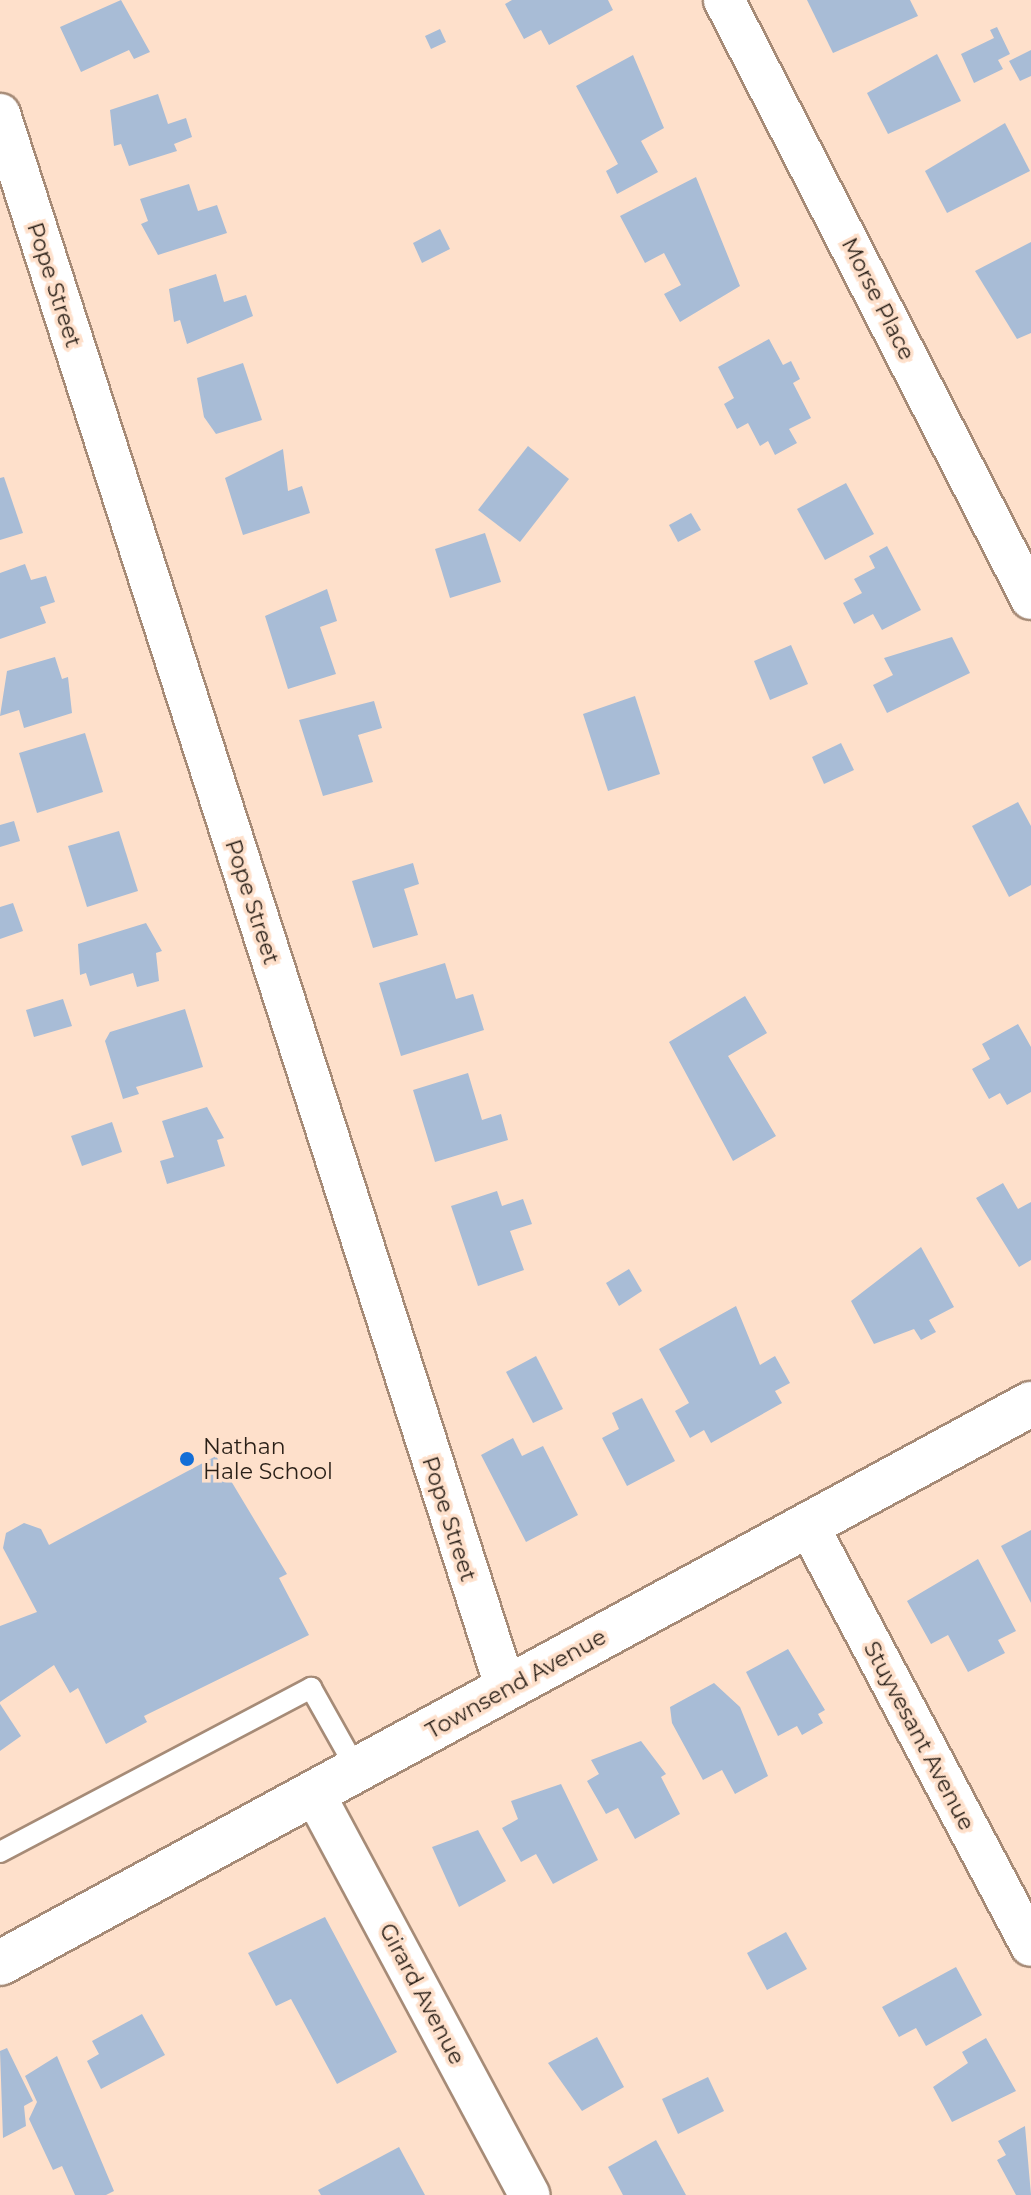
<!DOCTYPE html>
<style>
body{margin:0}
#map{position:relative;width:1031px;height:2195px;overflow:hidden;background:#fee0cb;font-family:Montserrat,sans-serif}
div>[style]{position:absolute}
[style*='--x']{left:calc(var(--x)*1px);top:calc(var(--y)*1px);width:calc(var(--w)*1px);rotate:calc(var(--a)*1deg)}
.building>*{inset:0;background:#a8bcd6}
.roads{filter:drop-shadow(2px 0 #a68b77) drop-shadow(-2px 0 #a68b77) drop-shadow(0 2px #a68b77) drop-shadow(0 -2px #a68b77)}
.service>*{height:20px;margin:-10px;padding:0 10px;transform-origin:10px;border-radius:10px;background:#fff}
.minor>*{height:40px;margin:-20px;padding:0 20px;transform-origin:20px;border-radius:20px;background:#fff}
.secondary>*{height:44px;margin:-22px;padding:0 22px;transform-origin:22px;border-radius:22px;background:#fff}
.dots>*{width:22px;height:22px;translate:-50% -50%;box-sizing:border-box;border:4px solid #fee0cb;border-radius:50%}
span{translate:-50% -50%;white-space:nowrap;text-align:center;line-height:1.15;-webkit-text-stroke:7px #fee0cb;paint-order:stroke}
.street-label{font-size:22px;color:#291f17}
.poi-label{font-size:22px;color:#291f17}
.left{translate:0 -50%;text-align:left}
</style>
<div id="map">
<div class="building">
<div style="clip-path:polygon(121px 0,150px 52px,134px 59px,129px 50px,81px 72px,60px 27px)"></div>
<div style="clip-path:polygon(512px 0,608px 0,613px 10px,549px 45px,541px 30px,524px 39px,505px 4px)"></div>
<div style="clip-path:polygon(807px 0,910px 0,918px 16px,833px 53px)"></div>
<div style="clip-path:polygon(997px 27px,1010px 54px,998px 60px,1003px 69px,974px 83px,961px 54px,994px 38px,990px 30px)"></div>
<div style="clip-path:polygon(440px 29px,446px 42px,431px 49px,425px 36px)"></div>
<div style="clip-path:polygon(1031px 50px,1031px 76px,1020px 81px,1009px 61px)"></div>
<div style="clip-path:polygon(937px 54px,961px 101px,888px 134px,867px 93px)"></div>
<div style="clip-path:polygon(633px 55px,664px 128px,641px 141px,658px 172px,617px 194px,606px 171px,618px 164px,576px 86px)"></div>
<div style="clip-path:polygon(158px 94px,168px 124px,186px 118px,192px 137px,174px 144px,177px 151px,129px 166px,121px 144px,114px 146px,110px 110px)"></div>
<div style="clip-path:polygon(1005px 123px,1030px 171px,947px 213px,925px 171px)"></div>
<div style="clip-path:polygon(696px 177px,740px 286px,680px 322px,664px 294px,681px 285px,664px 253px,645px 263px,620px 216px)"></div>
<div style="clip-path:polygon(189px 184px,198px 211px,217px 205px,227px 233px,158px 255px,141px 224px,148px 221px,140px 199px)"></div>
<div style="clip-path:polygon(440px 229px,450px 249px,422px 263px,413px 243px)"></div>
<div style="clip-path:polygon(1031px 242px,1031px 333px,1017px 339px,975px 271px)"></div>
<div style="clip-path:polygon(216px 274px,224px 302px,246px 295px,253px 316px,187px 344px,180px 320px,174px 322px,169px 289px)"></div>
<div style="clip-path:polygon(769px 339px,783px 365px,791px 361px,800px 379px,793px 383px,811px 418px,789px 429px,797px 443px,775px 455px,768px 441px,760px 446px,748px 423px,737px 429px,724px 404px,734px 398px,718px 367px)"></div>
<div style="clip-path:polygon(243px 363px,262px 420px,216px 434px,204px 417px,197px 378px)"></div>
<div style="clip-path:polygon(528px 446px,569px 479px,520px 542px,478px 510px)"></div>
<div style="clip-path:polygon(283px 449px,288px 491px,302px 486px,310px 513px,243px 535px,225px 478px)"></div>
<div style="clip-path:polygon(4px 477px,23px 533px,0 540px,0 478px)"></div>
<div style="clip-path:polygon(846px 483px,874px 534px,825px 560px,797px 509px)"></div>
<div style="clip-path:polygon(691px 513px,701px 530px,678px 542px,669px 525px)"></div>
<div style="clip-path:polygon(485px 533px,501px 582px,450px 598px,435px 549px)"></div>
<div style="clip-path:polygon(887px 546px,921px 610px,882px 630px,873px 614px,854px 624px,843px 603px,862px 593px,854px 579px,875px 568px,869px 556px)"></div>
<div style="clip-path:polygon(25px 564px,31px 580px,46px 576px,55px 602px,40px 607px,46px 623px,0 639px,0 573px)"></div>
<div style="clip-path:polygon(327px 589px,337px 621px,320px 627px,336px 674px,288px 689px,265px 616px)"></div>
<div style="clip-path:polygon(952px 637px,970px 673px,887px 713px,873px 685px,893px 675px,884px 658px)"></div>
<div style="clip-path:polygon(791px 645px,808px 684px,770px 700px,754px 661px)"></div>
<div style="clip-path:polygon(55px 657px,62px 679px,68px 677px,72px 713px,24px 728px,19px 710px,0 716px,7px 671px)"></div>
<div style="clip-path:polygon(635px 696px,660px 774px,608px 791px,583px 714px)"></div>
<div style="clip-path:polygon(374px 701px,382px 728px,358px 735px,373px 782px,323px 796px,299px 720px)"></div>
<div style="clip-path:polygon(85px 733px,103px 792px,37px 813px,19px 753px)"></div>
<div style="clip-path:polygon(841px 743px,854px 770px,824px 784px,812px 757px)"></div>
<div style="clip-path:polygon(1018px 802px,1031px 826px,1031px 885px,1009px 897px,972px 826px)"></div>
<div style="clip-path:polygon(14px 821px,20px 841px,0 847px,0 825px)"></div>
<div style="clip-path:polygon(119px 831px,138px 891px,87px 907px,68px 846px)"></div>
<div style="clip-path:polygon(413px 863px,419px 884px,404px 889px,418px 935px,373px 948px,352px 881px)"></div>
<div style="clip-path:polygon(13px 903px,23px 931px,0 939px,0 907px)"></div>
<div style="clip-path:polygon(146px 923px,162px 951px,156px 953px,159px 981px,137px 987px,133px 973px,90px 986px,86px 973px,80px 975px,78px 944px)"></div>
<div style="clip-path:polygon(445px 963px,456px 999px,473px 994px,484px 1030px,401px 1056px,379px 983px)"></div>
<div style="clip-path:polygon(745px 996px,767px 1033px,728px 1056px,776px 1136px,733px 1161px,669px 1042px)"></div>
<div style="clip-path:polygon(63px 999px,72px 1026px,34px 1037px,26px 1010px)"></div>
<div style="clip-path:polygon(185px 1009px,203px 1067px,136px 1087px,139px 1094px,123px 1099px,105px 1041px,110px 1032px)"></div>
<div style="clip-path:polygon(1018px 1024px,1031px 1047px,1031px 1092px,1007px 1105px,1000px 1093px,989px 1099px,972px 1069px,990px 1059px,982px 1044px)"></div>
<div style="clip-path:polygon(468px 1073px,482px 1120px,501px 1114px,508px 1140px,435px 1162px,413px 1090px)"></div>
<div style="clip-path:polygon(207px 1107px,224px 1138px,217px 1140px,225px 1166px,167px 1184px,160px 1161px,174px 1157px,162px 1121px)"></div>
<div style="clip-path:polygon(112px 1122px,122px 1152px,82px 1166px,71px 1136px)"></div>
<div style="clip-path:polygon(1003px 1183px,1018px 1209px,1031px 1202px,1031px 1260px,1019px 1267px,976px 1198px)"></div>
<div style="clip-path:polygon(497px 1191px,502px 1206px,523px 1199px,532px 1224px,510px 1231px,524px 1270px,478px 1286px,451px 1206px)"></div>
<div style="clip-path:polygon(921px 1247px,954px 1307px,929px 1320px,936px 1332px,921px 1340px,914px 1329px,874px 1344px,851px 1301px)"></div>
<div style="clip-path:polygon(629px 1269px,642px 1291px,619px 1306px,606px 1283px)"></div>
<div style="clip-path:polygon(736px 1306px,760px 1365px,775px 1356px,790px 1383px,775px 1391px,782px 1403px,711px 1443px,704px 1430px,690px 1438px,675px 1411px,689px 1403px,659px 1349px)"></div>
<div style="clip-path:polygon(536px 1356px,563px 1409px,533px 1423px,506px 1372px)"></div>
<div style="clip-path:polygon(642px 1398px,675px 1461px,627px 1486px,602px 1438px,619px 1429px,612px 1413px)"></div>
<div style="clip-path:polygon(513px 1438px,522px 1456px,543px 1446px,578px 1515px,526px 1542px,481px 1455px)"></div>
<div style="clip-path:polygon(216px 1456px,287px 1574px,279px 1578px,309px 1635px,144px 1716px,147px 1722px,106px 1744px,78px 1688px,70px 1693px,54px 1665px,0 1702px,0 1626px,37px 1612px,3px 1548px,6px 1533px,24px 1523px,41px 1529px,49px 1545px)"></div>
<div style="clip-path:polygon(1031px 1530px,1031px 1603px,1001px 1546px)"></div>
<div style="clip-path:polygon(978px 1559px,1016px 1631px,998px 1640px,1005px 1653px,968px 1672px,948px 1635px,931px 1644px,907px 1601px)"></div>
<div style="clip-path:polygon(788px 1649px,825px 1710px,818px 1714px,823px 1723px,802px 1735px,797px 1726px,778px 1736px,746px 1672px)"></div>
<div style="clip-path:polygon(714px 1683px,740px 1707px,768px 1776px,735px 1794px,722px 1770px,703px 1780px,672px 1723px,670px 1707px)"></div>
<div style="clip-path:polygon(0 1704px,21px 1736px,0 1751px)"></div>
<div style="clip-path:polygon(641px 1741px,666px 1774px,661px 1777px,680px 1814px,635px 1839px,618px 1808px,606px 1814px,587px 1781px,599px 1774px,591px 1760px)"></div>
<div style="clip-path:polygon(561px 1784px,598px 1860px,553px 1884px,536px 1854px,521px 1862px,502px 1828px,518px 1819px,511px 1801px)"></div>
<div style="clip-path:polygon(478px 1830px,506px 1881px,459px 1907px,432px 1847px)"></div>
<div style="clip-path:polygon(325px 1917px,397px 2052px,337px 2084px,291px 1999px,276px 2006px,248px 1953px)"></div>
<div style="clip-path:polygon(786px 1932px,807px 1969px,767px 1990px,747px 1953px)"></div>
<div style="clip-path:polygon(956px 1967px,982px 2015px,926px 2046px,916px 2028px,899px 2037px,882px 2007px)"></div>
<div style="clip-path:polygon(142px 2014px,165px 2055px,101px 2089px,87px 2061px,99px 2054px,92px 2041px)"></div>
<div style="clip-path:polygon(597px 2037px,624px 2087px,582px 2111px,548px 2063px)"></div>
<div style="clip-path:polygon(986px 2038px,1016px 2091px,952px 2122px,933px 2087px,968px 2063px,962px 2052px)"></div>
<div style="clip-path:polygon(7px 2048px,33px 2101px,24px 2106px,26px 2126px,3px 2138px,0 2051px)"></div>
<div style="clip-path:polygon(57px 2056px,114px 2191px,106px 2195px,75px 2195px,62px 2166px,53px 2170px,29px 2119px,37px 2102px,25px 2076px)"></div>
<div style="clip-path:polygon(708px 2077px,724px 2111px,678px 2134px,662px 2099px)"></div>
<div style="clip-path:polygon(1025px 2126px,1031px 2195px,1016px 2195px,997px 2160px,1006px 2155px,998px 2141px)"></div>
<div style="clip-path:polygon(656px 2140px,686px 2195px,623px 2195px,608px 2167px)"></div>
<div style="clip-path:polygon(399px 2147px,425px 2195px,321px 2195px,318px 2190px)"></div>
</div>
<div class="roads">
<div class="service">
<div style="--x:0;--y:1852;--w:352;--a:-27.8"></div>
<div style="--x:311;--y:1688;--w:94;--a:60.7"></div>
</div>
<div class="minor">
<div style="--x:724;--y:0;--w:673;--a:62.86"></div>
<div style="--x:0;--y:114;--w:1654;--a:72.19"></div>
<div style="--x:808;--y:1525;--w:476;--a:62.1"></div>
<div style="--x:314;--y:1793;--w:456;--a:61.8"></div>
</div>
<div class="secondary">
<div style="--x:0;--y:1963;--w:1173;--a:-28.47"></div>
</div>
</div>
<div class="dots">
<div style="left:187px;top:1459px;background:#136ed7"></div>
</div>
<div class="street-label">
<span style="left:54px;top:285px;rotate:72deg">Pope Street</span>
<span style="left:878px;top:299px;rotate:63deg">Morse Place</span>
<span style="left:252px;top:902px;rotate:72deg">Pope Street</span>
<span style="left:449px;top:1519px;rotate:72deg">Pope Street</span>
<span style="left:516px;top:1684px;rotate:-29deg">Townsend Avenue</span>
<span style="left:919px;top:1736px;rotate:62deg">Stuyvesant Avenue</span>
<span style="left:422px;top:1994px;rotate:62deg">Girard Avenue</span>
</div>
<div class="poi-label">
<span class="left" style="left:203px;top:1459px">Nathan<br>Hale School</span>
</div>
</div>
